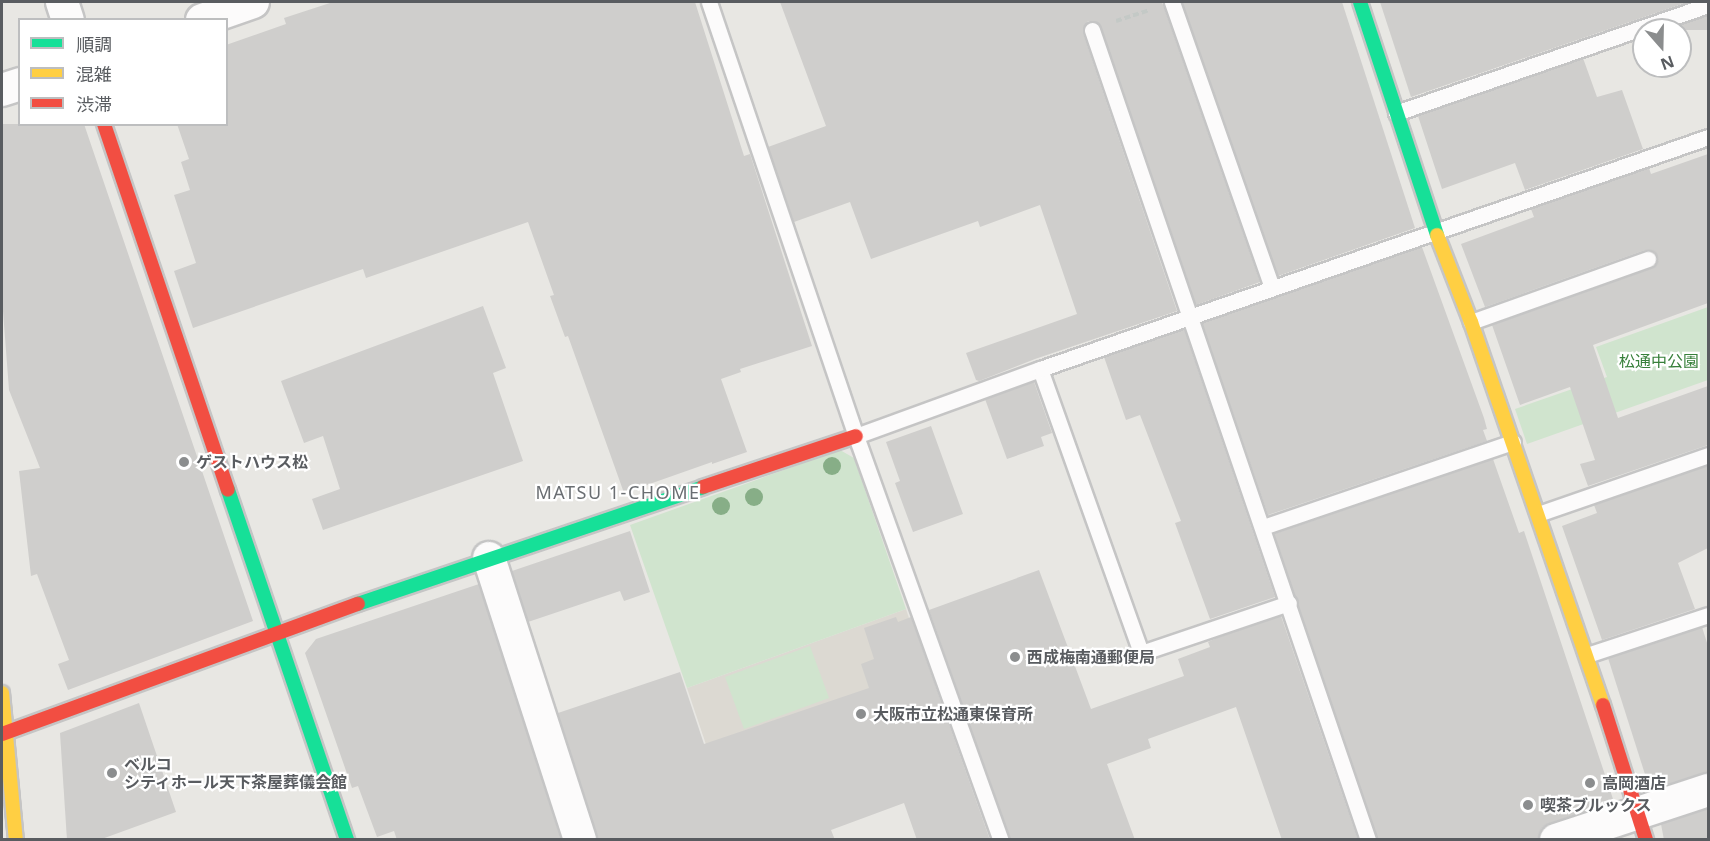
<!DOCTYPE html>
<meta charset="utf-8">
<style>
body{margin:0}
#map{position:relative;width:1710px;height:841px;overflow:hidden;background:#e8e7e3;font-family:"Noto Sans","Noto Sans JP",sans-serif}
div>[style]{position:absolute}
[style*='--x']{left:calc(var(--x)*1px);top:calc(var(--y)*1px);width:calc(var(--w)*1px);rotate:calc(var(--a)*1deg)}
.education>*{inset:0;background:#dcd9d2}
.green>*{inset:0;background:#d0e4ce}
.building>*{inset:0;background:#cfcecc}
.path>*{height:4px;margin-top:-2px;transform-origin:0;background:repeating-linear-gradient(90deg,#c4c9c6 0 6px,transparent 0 9px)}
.roads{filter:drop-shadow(2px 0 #c5c5c5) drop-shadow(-2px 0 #c5c5c5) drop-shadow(0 2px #c5c5c5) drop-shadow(0 -2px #c5c5c5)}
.lane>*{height:15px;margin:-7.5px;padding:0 7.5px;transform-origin:7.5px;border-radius:7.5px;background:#fcfbfb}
.street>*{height:32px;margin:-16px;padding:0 16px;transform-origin:16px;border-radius:16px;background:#fcfbfb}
.fast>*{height:14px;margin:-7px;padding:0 7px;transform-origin:7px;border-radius:7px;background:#16e098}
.slow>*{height:14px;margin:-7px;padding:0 7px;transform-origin:7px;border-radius:7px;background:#ffcf43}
.jam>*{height:14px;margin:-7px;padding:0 7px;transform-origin:7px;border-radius:7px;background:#f24e42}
.trees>*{width:18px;height:18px;margin:-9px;border-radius:50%;background:#87ae87}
.dots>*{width:16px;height:16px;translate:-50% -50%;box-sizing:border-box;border:3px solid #fff;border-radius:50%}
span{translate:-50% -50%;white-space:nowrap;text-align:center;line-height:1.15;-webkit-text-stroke:4.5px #fff;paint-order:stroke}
.park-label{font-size:16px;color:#38803b}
.poi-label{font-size:16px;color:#595c60;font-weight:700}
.left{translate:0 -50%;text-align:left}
.neighbourhood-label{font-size:18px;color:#6a6e72;letter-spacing:1.5px}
.frame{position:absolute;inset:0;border:3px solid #595c60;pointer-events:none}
.legend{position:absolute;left:18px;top:18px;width:210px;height:108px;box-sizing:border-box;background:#fff;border:2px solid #bdbebf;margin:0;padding:8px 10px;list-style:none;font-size:18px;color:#595c60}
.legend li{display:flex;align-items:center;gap:12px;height:30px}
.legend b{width:30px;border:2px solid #bdbebf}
.north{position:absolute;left:1632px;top:18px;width:60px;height:60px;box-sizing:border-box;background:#fff;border:2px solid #bdbebf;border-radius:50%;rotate:160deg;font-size:16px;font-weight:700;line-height:24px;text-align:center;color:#595c60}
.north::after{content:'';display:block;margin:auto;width:21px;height:27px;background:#8b8d8e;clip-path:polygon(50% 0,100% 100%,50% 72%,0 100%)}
</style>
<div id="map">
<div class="education">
<div style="clip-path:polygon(906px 609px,944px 724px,725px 801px,687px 688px)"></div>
</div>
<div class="green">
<div style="clip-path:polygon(1708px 307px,1708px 380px,1527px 444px,1515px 409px,1607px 377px,1596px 347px)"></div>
<div style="clip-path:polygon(840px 450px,854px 458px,906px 609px,687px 688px,630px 525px)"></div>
<div style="clip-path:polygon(810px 646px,829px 698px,744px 729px,725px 677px)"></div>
</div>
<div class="building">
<div style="clip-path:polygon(333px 2px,695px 2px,744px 156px,750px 154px,812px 346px,740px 369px,741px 372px,721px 379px,747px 452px,712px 464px,712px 462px,624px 493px,568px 336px,565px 337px,550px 296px,554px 295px,528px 222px,366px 278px,363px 269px,193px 328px,174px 271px,196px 263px,174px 195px,190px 190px,181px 162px,189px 159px,177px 124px,226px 124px,226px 45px,286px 24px,284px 18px)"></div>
<div style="clip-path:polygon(780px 2px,1162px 2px,1260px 282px,1196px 305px,1101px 27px,1094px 21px,1088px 21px,1083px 28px,1083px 33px,1177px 311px,1035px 359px,979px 381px,976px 380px,966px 353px,1077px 314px,1040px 205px,980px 227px,978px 221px,871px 259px,850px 202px,794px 222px,768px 147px,826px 126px)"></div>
<div style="clip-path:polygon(1182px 2px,1342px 2px,1415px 228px,1278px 276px)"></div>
<div style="clip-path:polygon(1380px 2px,1688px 2px,1411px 97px)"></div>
<div style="clip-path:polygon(1708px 15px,1708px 30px,1666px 30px)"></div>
<div style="clip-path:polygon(1583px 58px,1597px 97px,1622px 90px,1643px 149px,1525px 190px,1515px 163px,1442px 189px,1418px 116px)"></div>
<div style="clip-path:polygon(2px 124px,84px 124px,253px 621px,68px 690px,58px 664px,69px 660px,37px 574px,31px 576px,19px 471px,40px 468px,9px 390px,2px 298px)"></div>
<div style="clip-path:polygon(1708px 154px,1708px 303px,1593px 345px,1618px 418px,1708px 386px,1708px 445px,1588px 486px,1580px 464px,1595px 460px,1570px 387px,1520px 405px,1492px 325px,1651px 268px,1657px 261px,1657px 255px,1650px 250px,1645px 250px,1485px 307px,1461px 244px,1534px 217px,1531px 209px,1649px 168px,1651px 174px)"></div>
<div style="clip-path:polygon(1422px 247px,1484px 418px,1487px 429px,1483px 430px,1487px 441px,1268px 515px,1202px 323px)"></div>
<div style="clip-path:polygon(483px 306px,506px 368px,493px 373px,523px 461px,323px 530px,312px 499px,340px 489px,323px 436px,304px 443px,281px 381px)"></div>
<div style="clip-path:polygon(1184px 329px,1275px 597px,1210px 619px,1175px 523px,1181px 521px,1140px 415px,1126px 420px,1104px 357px)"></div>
<div style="clip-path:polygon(1034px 382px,1052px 433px,1041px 437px,1044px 446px,1007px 459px,985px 399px)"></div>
<div style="clip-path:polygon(931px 426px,963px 514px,913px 532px,895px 483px,900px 481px,886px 442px)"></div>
<div style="clip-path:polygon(1493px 459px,1519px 533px,1524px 531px,1614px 802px,1550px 823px,1542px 828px,1538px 840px,1377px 840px,1274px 534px)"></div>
<div style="clip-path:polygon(1708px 465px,1708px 548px,1678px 563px,1695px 609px,1602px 640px,1562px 526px,1597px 513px,1594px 505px)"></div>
<div style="clip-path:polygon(630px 531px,650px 592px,624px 601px,620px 591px,528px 622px,512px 571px)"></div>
<div style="clip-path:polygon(1039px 570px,1091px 709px,1184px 676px,1178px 659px,1210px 647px,1208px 642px,1217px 638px,1281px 616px,1358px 840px,1282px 840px,1236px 707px,1148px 739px,1151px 748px,1107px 764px,1135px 840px,1010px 840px,929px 610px)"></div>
<div style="clip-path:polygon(479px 584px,561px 840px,397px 840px,394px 831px,377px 837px,358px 786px,352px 788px,305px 653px,316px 639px)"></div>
<div style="clip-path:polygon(896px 617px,898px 622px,911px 617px,990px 840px,917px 840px,904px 803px,831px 830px,835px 840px,597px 840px,558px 713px,680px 672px,704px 744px,869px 688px,861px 664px,874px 659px,864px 628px)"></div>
<div style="clip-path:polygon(1702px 627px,1708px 646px,1708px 772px,1650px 790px,1608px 658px)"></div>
<div style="clip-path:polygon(139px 703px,176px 812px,99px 840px,67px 840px,60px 733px)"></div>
<div style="clip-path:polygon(1708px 809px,1708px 840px,1664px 840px,1661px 824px)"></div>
</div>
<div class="path">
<div style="--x:1116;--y:21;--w:35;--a:-18"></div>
</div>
<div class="roads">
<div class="lane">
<div style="--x:709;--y:2;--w:458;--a:71.3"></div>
<div style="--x:856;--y:436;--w:429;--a:70.3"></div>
<div style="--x:1172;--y:2;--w:303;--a:70.7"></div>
<div style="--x:1092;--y:30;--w:856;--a:71.18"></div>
<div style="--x:1396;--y:113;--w:330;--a:-19.1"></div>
<div style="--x:1471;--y:322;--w:188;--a:-19.6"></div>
<div style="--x:1040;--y:369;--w:301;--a:70.4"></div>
<div style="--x:1141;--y:653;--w:156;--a:-18.7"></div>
<div style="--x:856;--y:436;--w:196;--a:-20"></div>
<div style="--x:1040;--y:369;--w:707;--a:-19.15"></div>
<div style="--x:1538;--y:514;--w:180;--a:-19.1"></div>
<div style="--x:1263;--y:527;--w:264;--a:-18.8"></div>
<div style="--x:1587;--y:655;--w:127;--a:-18.3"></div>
</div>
<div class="street">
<div style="--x:62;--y:2;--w:19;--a:72"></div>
<div style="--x:202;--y:20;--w:54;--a:-19.4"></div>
<div style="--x:2;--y:90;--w:19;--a:-18"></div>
<div style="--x:489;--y:558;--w:296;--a:72.1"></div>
<div style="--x:1556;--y:840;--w:160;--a:-18.2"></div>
</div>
<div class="fast">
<div style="--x:1360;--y:2;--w:245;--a:71.7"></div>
<div style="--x:228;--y:490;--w:370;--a:71.2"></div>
<div style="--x:358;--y:604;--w:364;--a:-18.7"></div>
</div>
<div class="slow">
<div style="--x:1437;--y:235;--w:93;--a:68.7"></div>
<div style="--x:1471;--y:322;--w:405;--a:71"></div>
<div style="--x:2;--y:693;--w:148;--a:84.6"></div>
</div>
<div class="jam">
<div style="--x:104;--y:124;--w:386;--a:71.3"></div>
<div style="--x:703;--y:487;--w:161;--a:-18.4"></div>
<div style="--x:1603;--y:705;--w:142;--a:72.3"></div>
<div style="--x:2;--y:734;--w:379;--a:-20.1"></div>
</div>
</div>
<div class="trees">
<div style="left:832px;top:466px"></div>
<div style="left:754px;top:497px"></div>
<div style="left:721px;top:506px"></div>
</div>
<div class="dots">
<div style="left:184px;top:462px;background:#8b8d8e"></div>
<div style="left:1015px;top:657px;background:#8b8d8e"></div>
<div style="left:861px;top:714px;background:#8b8d8e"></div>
<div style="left:112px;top:773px;background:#8b8d8e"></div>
<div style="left:1590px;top:783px;background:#8b8d8e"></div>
<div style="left:1528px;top:805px;background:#8b8d8e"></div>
</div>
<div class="park-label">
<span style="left:1659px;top:361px">松通中公園</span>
</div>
<div class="poi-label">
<span class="left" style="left:196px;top:462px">ゲストハウス松</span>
<span class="left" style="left:1027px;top:657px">西成梅南通郵便局</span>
<span class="left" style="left:873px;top:714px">大阪市立松通東保育所</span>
<span class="left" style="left:124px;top:773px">ベルコ<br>シティホール天下茶屋葬儀会館</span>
<span class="left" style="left:1602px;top:783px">高岡酒店</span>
<span class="left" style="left:1540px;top:805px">喫茶ブルックス</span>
</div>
<div class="neighbourhood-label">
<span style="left:618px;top:492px">MATSU 1-CHOME</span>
</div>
<div class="frame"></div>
<ul class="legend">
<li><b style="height:8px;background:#16e098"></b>順調</li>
<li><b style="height:8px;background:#ffcf43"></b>混雑</li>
<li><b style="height:8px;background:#f24e42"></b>渋滞</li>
</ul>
<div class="north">N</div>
</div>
